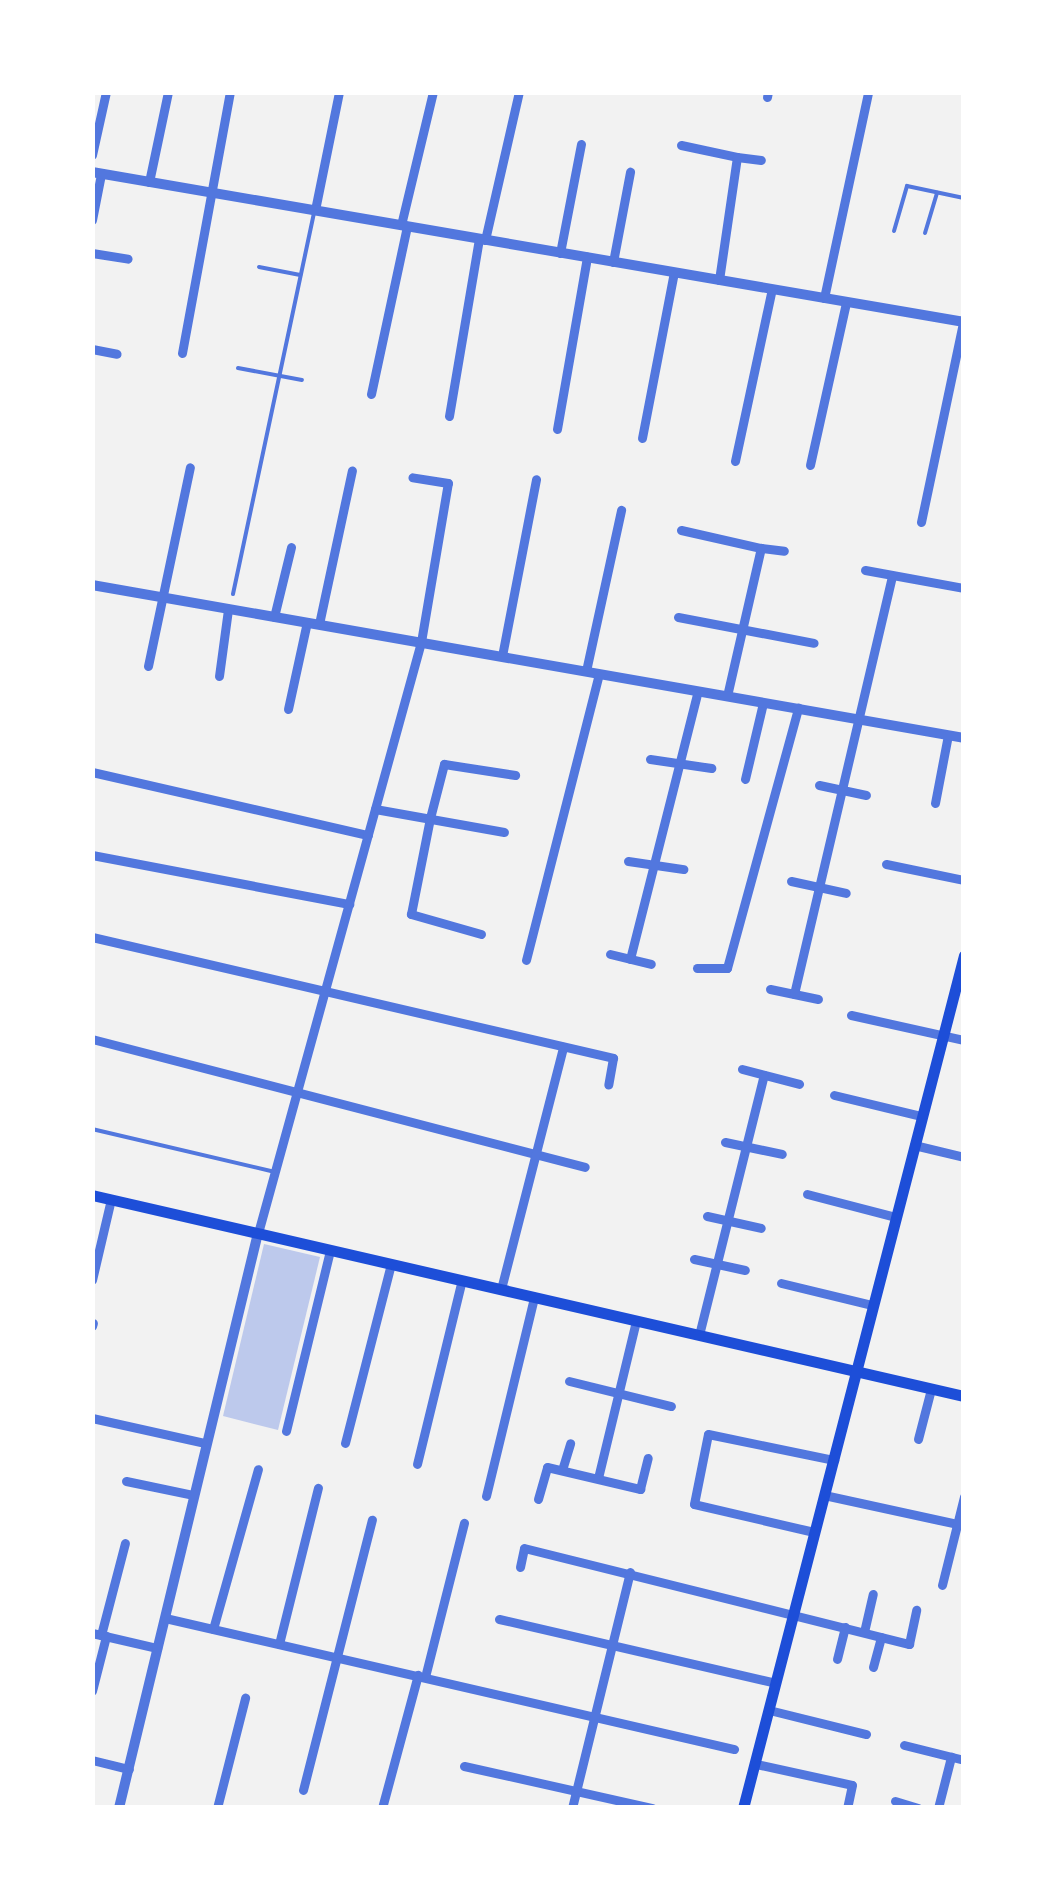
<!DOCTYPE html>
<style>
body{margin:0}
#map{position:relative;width:1056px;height:1900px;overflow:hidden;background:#f2f2f2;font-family:Quicksand,sans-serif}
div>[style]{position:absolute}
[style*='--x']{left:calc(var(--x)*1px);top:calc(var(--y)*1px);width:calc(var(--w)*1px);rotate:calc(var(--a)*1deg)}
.building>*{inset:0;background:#bdc9ec}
.service>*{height:4px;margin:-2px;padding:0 2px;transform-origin:2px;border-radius:2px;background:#5277de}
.minor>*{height:9px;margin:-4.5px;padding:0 4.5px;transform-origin:4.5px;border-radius:4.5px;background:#5277de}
.tertiary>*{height:10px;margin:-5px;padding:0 5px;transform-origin:5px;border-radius:5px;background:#5277de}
.secondary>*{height:11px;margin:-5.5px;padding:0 5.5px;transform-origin:5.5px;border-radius:5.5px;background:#1d4ed8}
span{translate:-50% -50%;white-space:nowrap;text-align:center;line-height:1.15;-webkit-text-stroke:9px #fff;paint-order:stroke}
.frame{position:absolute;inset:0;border:95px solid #fff;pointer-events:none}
</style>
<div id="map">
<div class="building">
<div style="clip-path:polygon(264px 1244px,320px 1257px,278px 1430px,223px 1416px)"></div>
</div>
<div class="service">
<div style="--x:894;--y:231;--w:47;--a:-73.9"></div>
<div style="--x:907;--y:186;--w:58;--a:11.9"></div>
<div style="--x:925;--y:233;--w:42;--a:-73.3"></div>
<div style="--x:259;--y:267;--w:42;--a:11"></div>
<div style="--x:238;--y:368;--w:65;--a:10.6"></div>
<div style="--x:233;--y:594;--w:390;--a:-78"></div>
<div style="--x:92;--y:1129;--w:188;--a:13.2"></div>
</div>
<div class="minor">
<div style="--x:767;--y:97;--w:5;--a:-79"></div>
<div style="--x:681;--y:145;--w:57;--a:12.1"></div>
<div style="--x:92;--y:155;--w:65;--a:-77.5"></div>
<div style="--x:149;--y:182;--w:92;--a:-78.1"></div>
<div style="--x:315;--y:210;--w:120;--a:-78.5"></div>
<div style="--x:92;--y:220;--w:47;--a:-78.9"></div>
<div style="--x:401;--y:225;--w:137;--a:-76.5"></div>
<div style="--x:485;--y:240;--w:152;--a:-77.1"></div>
<div style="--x:92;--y:253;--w:36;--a:9"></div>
<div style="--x:560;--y:253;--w:111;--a:-79.1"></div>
<div style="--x:613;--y:262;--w:92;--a:-79.3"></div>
<div style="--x:719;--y:280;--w:124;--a:-81.7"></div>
<div style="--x:737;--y:157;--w:24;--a:7"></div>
<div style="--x:824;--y:298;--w:211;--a:-77.9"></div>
<div style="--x:92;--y:349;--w:25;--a:11"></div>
<div style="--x:182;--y:353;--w:265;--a:-79.6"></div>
<div style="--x:371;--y:394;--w:172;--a:-77.9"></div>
<div style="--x:449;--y:416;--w:180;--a:-80.4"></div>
<div style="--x:557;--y:429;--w:175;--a:-80.1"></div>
<div style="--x:642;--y:438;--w:169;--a:-79.1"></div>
<div style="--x:735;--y:461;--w:176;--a:-77.9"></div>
<div style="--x:810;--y:465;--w:167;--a:-77.5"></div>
<div style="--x:921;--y:522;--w:208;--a:-78.1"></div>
<div style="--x:681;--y:530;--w:82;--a:12.7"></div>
<div style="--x:865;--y:570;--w:101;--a:10.3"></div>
<div style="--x:274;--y:617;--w:72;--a:-76.3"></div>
<div style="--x:678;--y:617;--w:138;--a:10.8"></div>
<div style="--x:319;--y:624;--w:157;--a:-77.9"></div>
<div style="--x:502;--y:656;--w:180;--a:-79.1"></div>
<div style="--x:148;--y:666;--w:203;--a:-78.1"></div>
<div style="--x:586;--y:671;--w:165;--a:-77.7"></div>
<div style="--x:219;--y:676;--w:68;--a:-82.3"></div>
<div style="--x:727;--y:696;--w:152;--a:-77.1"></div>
<div style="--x:761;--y:548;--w:23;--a:7"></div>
<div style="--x:288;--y:709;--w:89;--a:-77.7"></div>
<div style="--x:650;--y:759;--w:62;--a:8.4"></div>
<div style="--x:92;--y:772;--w:283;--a:12.9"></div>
<div style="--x:745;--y:779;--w:78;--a:-76.7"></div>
<div style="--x:819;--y:785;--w:48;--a:12"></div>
<div style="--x:935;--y:803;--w:69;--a:-79.2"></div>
<div style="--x:375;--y:809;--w:131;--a:10.1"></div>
<div style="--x:92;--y:855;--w:262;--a:10.8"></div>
<div style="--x:628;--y:861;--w:56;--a:8.3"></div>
<div style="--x:886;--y:864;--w:80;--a:11.6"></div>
<div style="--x:791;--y:881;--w:56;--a:12.3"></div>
<div style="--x:481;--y:934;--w:73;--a:-164.1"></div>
<div style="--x:411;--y:914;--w:98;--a:-78.8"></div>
<div style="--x:430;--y:818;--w:56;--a:-75.5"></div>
<div style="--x:444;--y:764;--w:72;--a:8.8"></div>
<div style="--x:92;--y:937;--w:535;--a:13.07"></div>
<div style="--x:613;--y:1058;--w:27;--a:100"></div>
<div style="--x:610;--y:954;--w:42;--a:13.7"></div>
<div style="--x:630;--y:959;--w:276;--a:-75.8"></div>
<div style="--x:526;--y:960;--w:295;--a:-75.7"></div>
<div style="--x:697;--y:968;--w:30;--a:0"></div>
<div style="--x:727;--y:968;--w:270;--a:-74.7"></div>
<div style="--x:770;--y:989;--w:49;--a:11.8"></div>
<div style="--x:794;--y:994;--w:429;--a:-76.8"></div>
<div style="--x:851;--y:1015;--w:116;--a:12.5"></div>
<div style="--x:92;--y:1039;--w:509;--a:14.55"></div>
<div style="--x:742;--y:1069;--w:59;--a:14.7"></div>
<div style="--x:834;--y:1095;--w:89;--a:13.6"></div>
<div style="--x:725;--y:1142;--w:58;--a:11.9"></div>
<div style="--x:914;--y:1145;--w:51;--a:13.5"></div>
<div style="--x:807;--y:1194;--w:91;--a:14.6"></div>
<div style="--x:707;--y:1216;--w:55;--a:12.5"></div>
<div style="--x:258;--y:1233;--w:613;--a:-74.58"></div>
<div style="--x:421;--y:642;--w:161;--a:-80.4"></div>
<div style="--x:448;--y:483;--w:36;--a:-171"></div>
<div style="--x:694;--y:1259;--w:52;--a:12.2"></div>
<div style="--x:92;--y:1280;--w:83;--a:-76.8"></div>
<div style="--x:781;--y:1283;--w:94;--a:13.6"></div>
<div style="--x:501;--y:1289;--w:250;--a:-75.6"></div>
<div style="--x:92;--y:1326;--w:3;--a:-72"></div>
<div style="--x:699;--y:1335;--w:268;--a:-76"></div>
<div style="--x:569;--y:1381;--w:105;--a:13.8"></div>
<div style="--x:92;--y:1418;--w:116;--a:12.5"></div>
<div style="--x:286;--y:1431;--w:186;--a:-76.3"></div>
<div style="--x:918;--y:1439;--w:52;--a:-75.4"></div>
<div style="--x:345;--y:1443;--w:185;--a:-75.6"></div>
<div style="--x:417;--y:1464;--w:189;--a:-76.3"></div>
<div style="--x:562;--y:1470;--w:28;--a:-73"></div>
<div style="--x:598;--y:1478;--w:162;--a:-76.4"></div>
<div style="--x:126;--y:1481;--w:68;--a:11.8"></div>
<div style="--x:824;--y:1495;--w:136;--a:12.3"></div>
<div style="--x:486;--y:1496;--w:205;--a:-76.4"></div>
<div style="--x:538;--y:1499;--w:33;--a:-74"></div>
<div style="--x:547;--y:1467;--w:96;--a:13.3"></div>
<div style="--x:640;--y:1489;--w:32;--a:-76"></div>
<div style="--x:814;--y:1532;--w:123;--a:-166.9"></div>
<div style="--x:694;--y:1504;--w:71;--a:-78.7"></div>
<div style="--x:708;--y:1434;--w:129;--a:11.7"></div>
<div style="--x:520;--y:1567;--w:19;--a:-78"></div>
<div style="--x:524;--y:1548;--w:397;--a:14"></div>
<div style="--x:909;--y:1644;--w:35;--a:-78"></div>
<div style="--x:942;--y:1585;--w:91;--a:-76"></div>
<div style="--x:165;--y:1618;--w:584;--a:12.97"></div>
<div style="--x:499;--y:1619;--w:284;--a:13"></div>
<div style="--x:213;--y:1629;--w:166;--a:-74.3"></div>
<div style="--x:864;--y:1632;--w:39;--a:-77"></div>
<div style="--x:92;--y:1633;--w:67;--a:13"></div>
<div style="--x:101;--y:1635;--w:95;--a:-75.4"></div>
<div style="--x:279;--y:1644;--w:161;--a:-76"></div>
<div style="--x:837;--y:1659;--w:33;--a:-76"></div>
<div style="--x:873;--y:1667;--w:31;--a:-75"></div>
<div style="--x:425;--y:1677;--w:159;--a:-75.8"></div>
<div style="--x:92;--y:1691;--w:57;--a:-75.7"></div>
<div style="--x:769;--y:1710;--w:100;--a:13.9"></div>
<div style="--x:904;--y:1745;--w:62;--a:14"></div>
<div style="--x:92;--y:1760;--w:38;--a:14"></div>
<div style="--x:756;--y:1764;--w:98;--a:12.3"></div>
<div style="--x:852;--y:1785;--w:24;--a:102"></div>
<div style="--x:464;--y:1766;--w:193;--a:12.6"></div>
<div style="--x:303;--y:1790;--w:279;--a:-75.7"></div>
<div style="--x:895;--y:1801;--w:24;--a:17"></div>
<div style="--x:217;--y:1808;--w:114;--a:-75.7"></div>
<div style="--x:382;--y:1808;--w:138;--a:-74.9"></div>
<div style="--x:572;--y:1808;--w:243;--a:-76.2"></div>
<div style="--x:938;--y:1808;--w:53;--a:-75.7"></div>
</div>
<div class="tertiary">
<div style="--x:92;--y:172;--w:885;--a:9.76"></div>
<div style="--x:92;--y:585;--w:885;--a:9.95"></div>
<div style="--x:119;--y:1808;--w:592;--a:-76.41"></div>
</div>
<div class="secondary">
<div style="--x:92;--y:1195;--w:895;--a:12.98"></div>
<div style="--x:743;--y:1808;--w:881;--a:-75.47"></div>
</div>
<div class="frame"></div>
</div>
